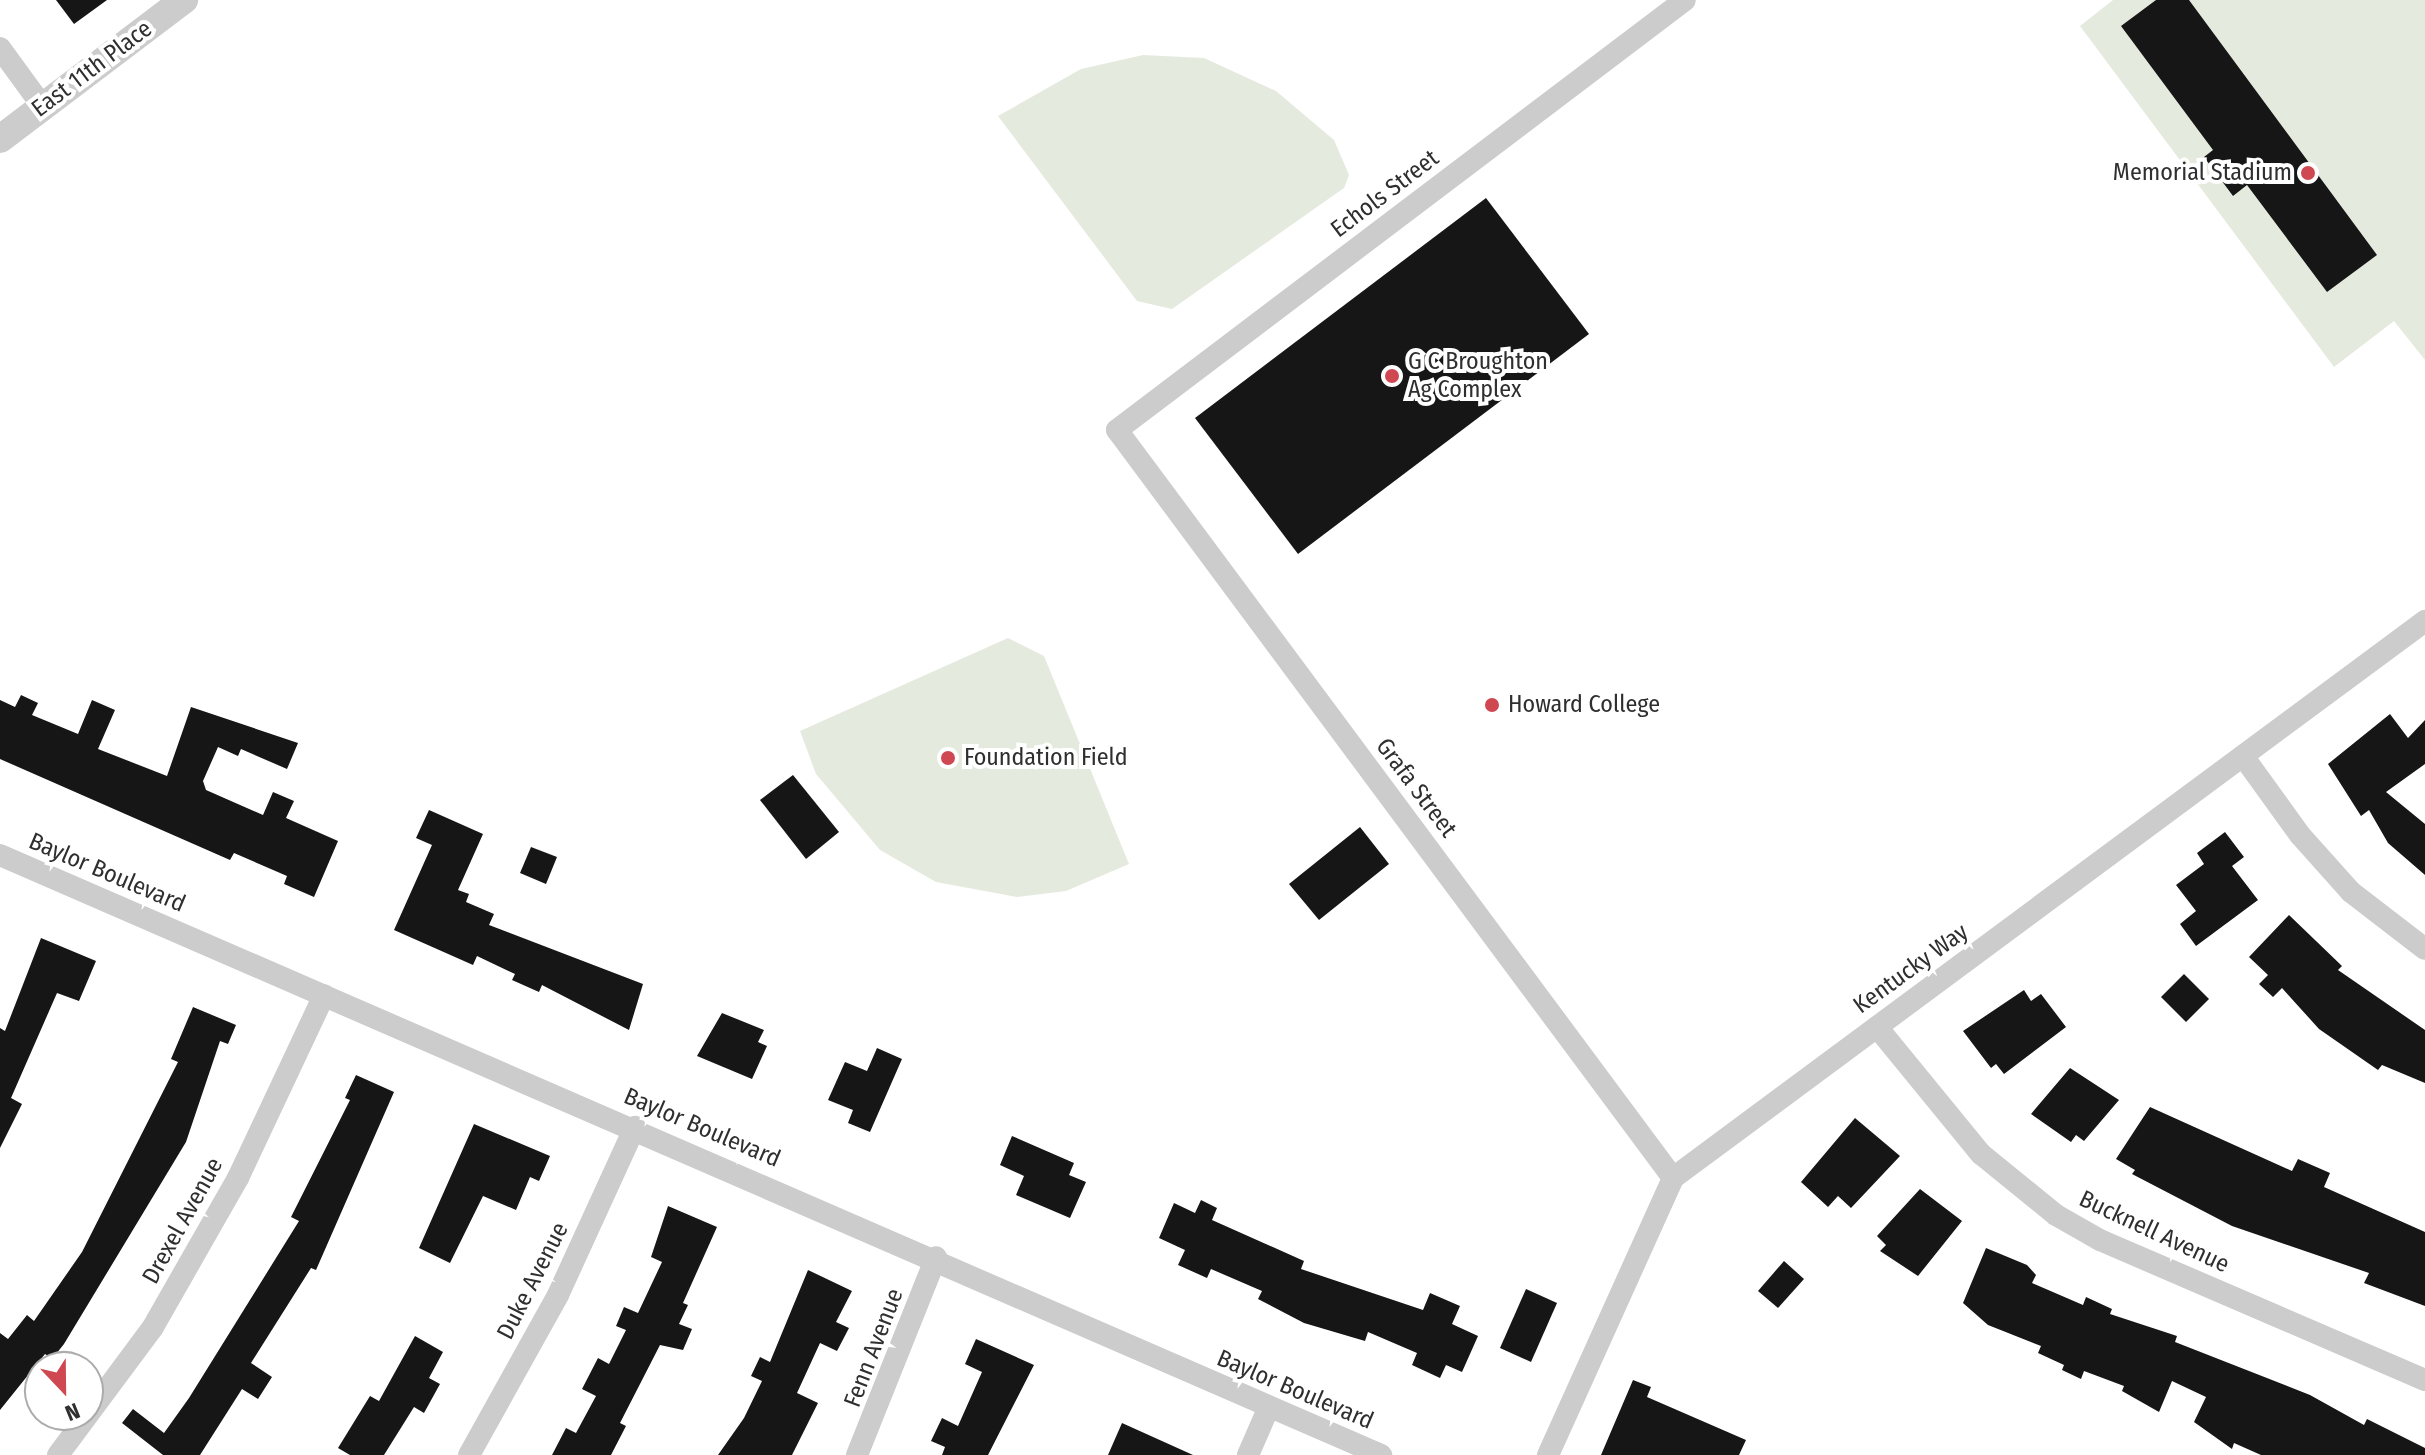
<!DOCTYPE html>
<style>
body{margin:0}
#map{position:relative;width:2425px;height:1455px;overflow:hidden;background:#fff;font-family:"Fira Sans Condensed",sans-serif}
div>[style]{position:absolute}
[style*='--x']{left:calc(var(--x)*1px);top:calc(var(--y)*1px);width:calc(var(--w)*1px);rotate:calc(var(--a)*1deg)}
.green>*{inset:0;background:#e5eade}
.building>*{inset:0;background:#161616}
.minor>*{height:22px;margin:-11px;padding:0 11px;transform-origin:11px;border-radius:11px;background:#ccc}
.tertiary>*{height:28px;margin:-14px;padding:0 14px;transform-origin:14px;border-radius:14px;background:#ccc}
.dots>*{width:22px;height:22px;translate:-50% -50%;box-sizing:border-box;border:4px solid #fff;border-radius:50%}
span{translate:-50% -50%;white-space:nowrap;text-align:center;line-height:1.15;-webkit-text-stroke:8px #fff;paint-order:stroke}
.street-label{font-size:24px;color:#2f2f2f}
.poi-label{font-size:24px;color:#2f2f2f}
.right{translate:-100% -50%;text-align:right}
.left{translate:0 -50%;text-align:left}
.north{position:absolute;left:24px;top:1351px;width:80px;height:80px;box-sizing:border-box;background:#fff;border:2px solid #acacac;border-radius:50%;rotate:158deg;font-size:22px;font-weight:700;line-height:32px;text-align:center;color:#2f2f2f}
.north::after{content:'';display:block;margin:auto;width:28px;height:36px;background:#cf4751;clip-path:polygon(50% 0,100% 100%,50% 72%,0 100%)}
</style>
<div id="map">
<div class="green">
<div style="clip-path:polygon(2113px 0,2425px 0,2425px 360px,2394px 321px,2334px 367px,2080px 26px)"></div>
<div style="clip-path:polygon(1143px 55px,1204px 58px,1276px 91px,1334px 140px,1349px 175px,1344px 188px,1172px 309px,1137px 301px,998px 116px,1081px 69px)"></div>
<div style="clip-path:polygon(1008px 638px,1044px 656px,1129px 864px,1066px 891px,1017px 897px,936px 882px,880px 850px,816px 774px,800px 731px)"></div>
</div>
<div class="building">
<div style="clip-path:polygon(56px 0,107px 0,74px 24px)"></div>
<div style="clip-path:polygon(2156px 0,2189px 0,2377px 255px,2327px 292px,2247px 185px,2233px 196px,2204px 157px,2213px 150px,2121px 26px)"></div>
<div style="clip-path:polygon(1486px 198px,1589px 334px,1298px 554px,1195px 418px)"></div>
<div style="clip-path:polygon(21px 695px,38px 703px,32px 715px,78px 734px,92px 700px,115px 710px,98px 749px,167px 776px,191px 707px,298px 743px,287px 769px,241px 749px,238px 756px,218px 747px,203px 781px,206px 790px,263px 815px,273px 792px,294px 801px,286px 818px,338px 841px,314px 897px,284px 884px,287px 876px,234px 853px,230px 860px,0 759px,0 700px,15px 707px)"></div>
<div style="clip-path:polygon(2390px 714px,2408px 738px,2425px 720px,2425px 764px,2386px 792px,2425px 824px,2425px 875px,2388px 843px,2369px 810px,2361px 816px,2328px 764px)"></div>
<div style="clip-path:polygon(793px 775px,839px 832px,806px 859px,760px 800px)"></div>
<div style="clip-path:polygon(429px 810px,483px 834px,458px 890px,469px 894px,466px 902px,494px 914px,489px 925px,643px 984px,629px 1030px,542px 985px,539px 992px,512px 980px,515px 974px,477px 956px,473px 965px,394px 930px,432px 845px,416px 838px)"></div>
<div style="clip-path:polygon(1360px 827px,1389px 864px,1319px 920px,1289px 884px)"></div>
<div style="clip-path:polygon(2225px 832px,2244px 857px,2232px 866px,2258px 900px,2196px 946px,2180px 924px,2196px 911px,2176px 885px,2204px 864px,2197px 853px)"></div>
<div style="clip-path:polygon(531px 847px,557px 857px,546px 884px,520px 873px)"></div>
<div style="clip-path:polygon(2289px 915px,2342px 966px,2338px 970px,2425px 1030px,2425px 1083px,2382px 1065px,2378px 1070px,2319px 1029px,2282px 988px,2273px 997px,2259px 984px,2268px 975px,2249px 957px)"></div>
<div style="clip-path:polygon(41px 938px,96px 961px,79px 1001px,57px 993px,11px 1098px,22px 1104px,0 1148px,0 1028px,5px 1031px)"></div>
<div style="clip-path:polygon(2184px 974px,2209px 999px,2186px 1022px,2161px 997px)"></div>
<div style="clip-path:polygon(2024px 990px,2031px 1001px,2041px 994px,2066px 1027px,2004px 1074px,1996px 1064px,1991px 1068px,1963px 1031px)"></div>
<div style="clip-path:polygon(193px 1007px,236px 1025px,228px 1044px,220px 1041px,186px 1142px,64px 1344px,52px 1359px,45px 1354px,0 1410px,0 1333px,8px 1339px,27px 1315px,34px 1321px,82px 1252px,178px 1062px,171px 1059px)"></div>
<div style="clip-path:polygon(722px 1013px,764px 1030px,758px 1042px,767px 1046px,752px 1079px,697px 1056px)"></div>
<div style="clip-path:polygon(877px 1048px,902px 1059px,870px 1132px,848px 1123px,853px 1110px,828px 1100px,845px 1062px,867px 1071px)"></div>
<div style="clip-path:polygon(2070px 1068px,2119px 1100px,2084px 1141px,2076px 1135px,2071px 1142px,2031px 1114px)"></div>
<div style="clip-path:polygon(356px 1075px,394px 1092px,316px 1270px,311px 1268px,251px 1363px,272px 1377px,258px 1399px,242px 1389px,200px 1455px,163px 1455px,122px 1423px,133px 1409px,164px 1433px,189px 1398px,299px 1221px,291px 1217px,350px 1100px,345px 1098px)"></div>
<div style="clip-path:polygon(2150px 1107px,2292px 1171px,2298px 1159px,2330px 1173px,2324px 1187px,2425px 1232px,2425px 1306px,2364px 1283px,2369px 1273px,2232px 1226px,2132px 1174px,2135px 1170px,2116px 1159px)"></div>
<div style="clip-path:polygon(1855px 1118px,1900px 1156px,1851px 1208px,1838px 1196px,1828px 1207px,1801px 1182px)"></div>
<div style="clip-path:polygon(474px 1124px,550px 1156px,539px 1181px,530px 1177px,516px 1210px,483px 1196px,450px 1263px,419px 1248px)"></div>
<div style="clip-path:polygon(1012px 1136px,1074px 1163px,1069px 1175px,1086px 1182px,1070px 1218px,1016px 1195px,1024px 1176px,1000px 1165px)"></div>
<div style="clip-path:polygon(1920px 1189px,1962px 1221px,1918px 1276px,1880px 1251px,1886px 1245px,1877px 1236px)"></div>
<div style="clip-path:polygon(1201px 1200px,1217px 1208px,1212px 1220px,1304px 1261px,1301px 1269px,1423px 1310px,1430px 1293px,1460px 1306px,1452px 1324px,1478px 1336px,1462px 1372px,1446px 1365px,1440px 1378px,1412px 1365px,1417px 1353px,1368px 1332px,1365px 1341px,1304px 1323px,1258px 1299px,1262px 1291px,1211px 1269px,1207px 1278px,1178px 1265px,1185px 1250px,1159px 1238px,1174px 1203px,1195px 1213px)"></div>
<div style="clip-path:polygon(668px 1206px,717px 1227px,683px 1303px,688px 1305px,679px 1324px,692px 1329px,683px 1350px,660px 1345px,620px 1423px,626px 1426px,611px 1455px,552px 1455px,566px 1428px,576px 1433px,596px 1396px,582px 1389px,598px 1358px,609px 1364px,626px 1330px,616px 1326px,624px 1307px,638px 1313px,662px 1262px,651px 1257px)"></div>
<div style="clip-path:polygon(1986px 1248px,2027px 1265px,2036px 1275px,2032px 1283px,2083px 1305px,2086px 1297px,2112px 1309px,2110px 1314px,2177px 1336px,2175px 1342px,2310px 1395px,2364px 1425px,2367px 1419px,2425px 1448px,2425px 1455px,2261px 1455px,2234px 1443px,2232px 1449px,2194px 1422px,2206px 1397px,2172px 1381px,2159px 1412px,2122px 1391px,2124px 1386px,2084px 1371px,2081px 1379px,2062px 1370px,2064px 1365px,2038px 1353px,2041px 1346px,1988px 1325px,1963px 1303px)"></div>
<div style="clip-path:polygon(1784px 1261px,1804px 1279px,1778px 1308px,1758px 1291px)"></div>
<div style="clip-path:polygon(808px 1270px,852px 1291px,836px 1322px,849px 1328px,837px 1351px,820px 1343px,797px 1393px,818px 1403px,792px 1455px,718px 1455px,744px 1418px,762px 1381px,751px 1376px,760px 1357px,770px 1362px)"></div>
<div style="clip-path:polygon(1526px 1289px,1557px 1303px,1531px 1362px,1500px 1348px)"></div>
<div style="clip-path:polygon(415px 1336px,443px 1352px,429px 1378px,440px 1384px,424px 1413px,414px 1407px,384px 1455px,350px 1455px,338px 1448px,370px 1396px,379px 1401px)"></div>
<div style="clip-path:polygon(976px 1339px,1034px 1365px,988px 1455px,942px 1455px,945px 1447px,931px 1441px,942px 1418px,958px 1426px,982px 1372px,965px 1364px)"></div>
<div style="clip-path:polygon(1633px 1380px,1651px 1387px,1647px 1397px,1746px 1440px,1739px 1455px,1601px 1455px)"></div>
<div style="clip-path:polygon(1122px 1423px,1193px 1455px,1108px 1455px)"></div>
</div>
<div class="minor">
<div style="--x:0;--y:48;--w:73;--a:53.9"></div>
<div style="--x:2243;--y:756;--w:97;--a:54.2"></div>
<div style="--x:2300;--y:835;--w:76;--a:48.2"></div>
<div style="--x:2351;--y:892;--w:93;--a:37.6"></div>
<div style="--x:0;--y:855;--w:1506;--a:23.48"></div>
<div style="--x:1877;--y:1027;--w:164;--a:50.7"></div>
<div style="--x:1981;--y:1154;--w:97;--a:39.1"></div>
<div style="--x:2056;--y:1215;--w:51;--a:29.6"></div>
<div style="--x:2100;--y:1240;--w:354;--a:23.3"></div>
<div style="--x:1673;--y:1178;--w:932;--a:-126.62"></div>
<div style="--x:1117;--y:430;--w:712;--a:-37.13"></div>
<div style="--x:58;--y:1455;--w:159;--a:-53.4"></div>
<div style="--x:153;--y:1327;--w:172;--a:-60.3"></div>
<div style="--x:238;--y:1178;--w:202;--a:-64.8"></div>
<div style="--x:469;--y:1455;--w:183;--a:-60.9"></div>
<div style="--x:558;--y:1295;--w:185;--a:-65.4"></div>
<div style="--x:857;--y:1455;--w:213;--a:-68.2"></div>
<div style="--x:1248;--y:1455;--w:50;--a:-66.5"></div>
<div style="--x:1548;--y:1455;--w:304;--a:-65.7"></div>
<div style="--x:1673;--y:1178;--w:936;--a:-36.53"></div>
</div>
<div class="tertiary">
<div style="--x:0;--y:139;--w:231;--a:-37.1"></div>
</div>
<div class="dots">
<div style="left:2308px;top:173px;background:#cf4751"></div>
<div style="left:1392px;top:376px;background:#cf4751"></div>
<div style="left:1492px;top:705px;background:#cf4751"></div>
<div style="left:948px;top:758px;background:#cf4751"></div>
</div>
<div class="street-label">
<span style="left:92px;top:69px;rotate:-37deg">East 11th Place</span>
<span style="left:1385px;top:194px;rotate:-37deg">Echols Street</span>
<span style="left:1416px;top:788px;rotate:53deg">Grafa Street</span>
<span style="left:107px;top:873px;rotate:23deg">Baylor Boulevard</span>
<span style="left:1911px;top:969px;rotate:-36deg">Kentucky Way</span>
<span style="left:702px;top:1128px;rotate:23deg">Baylor Boulevard</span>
<span style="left:183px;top:1221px;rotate:-61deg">Drexel Avenue</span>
<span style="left:2154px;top:1232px;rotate:25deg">Bucknell Avenue</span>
<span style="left:533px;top:1281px;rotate:-63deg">Duke Avenue</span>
<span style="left:874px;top:1348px;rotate:-69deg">Fenn Avenue</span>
<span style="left:1295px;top:1390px;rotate:23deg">Baylor Boulevard</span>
</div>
<div class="poi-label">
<span class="right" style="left:2292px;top:173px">Memorial Stadium</span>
<span class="left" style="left:1408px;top:376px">G C Broughton<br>Ag Complex</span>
<span class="left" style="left:1508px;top:705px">Howard College</span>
<span class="left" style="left:964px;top:758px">Foundation Field</span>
</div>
<div class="north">N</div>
</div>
